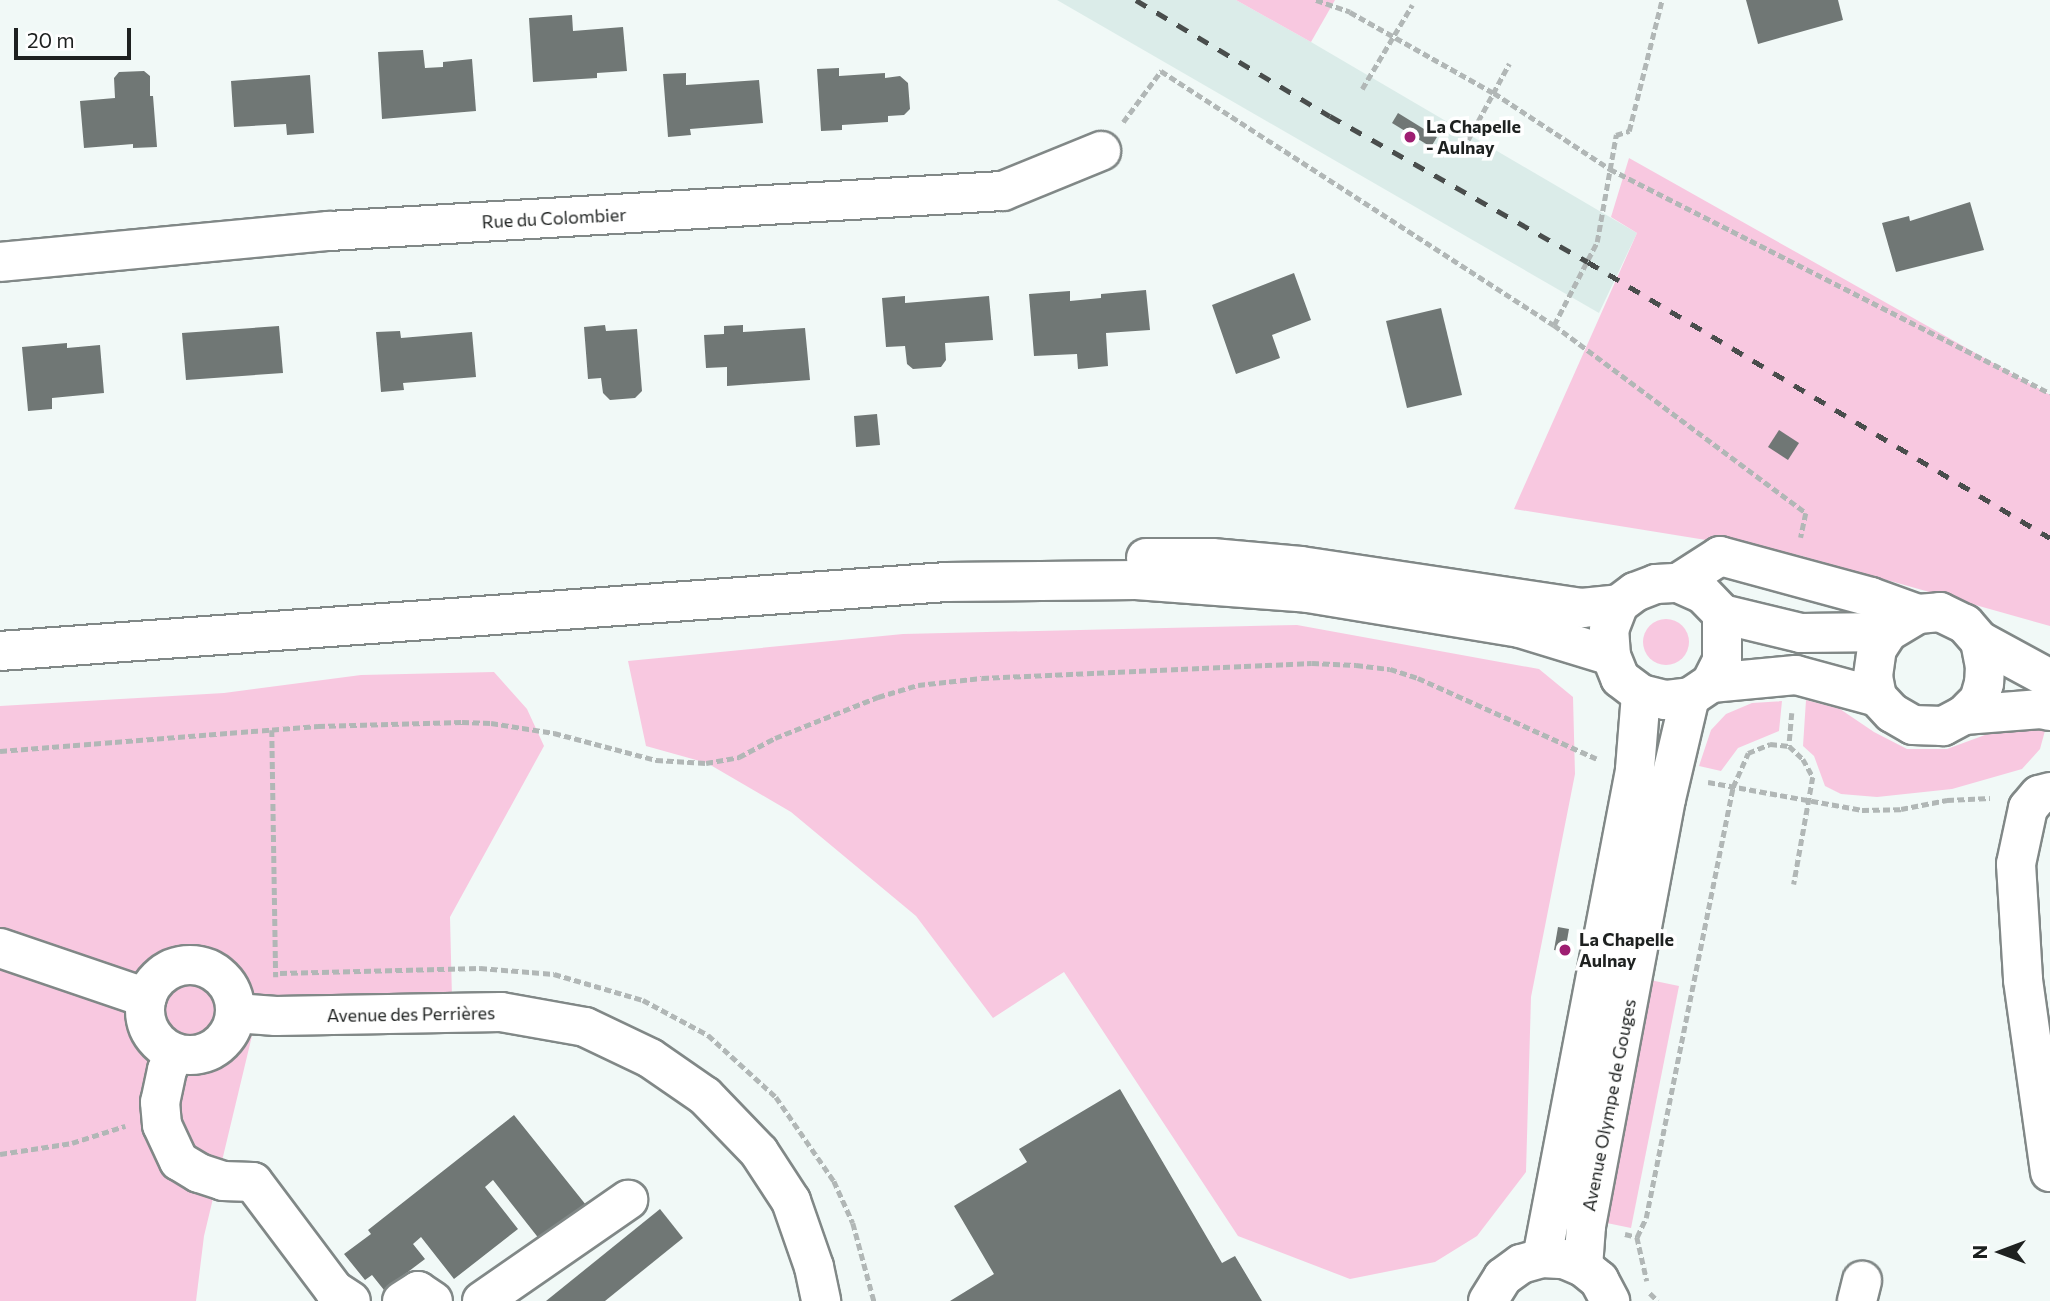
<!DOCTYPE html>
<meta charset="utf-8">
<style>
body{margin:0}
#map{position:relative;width:2050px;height:1301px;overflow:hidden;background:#f1f9f7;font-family:Commissioner,sans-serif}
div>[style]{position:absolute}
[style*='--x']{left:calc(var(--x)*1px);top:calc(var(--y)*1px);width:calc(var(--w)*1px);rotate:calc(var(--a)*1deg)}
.built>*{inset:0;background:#dbece9}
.green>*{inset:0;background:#f8c8e0}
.round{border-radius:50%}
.building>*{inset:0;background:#707775}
.path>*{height:4.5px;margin-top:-2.25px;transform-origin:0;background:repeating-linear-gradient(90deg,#b1b7b6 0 7px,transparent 0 10.5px)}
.roads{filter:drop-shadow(2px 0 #818887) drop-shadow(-2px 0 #818887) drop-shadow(0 2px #818887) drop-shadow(0 -2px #818887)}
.minor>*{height:38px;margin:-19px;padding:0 19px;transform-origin:19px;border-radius:19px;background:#fff}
.minor>.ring{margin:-19px;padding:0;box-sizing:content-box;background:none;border:38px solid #fff;border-radius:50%}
.major>*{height:38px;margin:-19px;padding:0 19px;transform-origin:19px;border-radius:19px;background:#fff}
.rail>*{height:5px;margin-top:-2.5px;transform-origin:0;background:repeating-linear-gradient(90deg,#494d4c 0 12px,transparent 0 24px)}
.dots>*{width:19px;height:19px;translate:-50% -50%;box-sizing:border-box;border:4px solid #fff;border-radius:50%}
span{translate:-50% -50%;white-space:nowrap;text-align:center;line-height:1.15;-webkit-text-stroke:7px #fff;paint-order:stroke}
.poi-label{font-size:18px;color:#1e2120;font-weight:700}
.left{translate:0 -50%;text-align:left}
.street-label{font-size:18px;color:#1e2120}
.north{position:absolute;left:1966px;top:1217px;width:70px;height:70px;-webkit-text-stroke:5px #fff;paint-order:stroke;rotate:270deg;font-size:19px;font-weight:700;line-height:28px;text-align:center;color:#1e2120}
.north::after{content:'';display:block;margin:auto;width:24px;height:32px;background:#1e2120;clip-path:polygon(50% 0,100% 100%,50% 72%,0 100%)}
.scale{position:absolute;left:14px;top:28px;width:117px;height:32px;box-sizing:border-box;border:4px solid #1e2120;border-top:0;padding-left:9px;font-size:21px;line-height:24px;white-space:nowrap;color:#1e2120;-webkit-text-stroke:5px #fff;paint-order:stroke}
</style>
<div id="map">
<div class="built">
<div style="clip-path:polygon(1057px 0,1236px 0,1311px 42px,1637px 233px,1599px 313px)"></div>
</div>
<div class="green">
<div style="clip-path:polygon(1236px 0,1335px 0,1311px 42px)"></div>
<div style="clip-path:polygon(1629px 158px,2050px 395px,2050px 626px,1798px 555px,1514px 509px,1637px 233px,1611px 217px)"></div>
<div class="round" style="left:1643px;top:619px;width:46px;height:46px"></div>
<div style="clip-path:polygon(1297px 625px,1539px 669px,1573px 697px,1575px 774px,1531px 997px,1526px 1172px,1477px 1236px,1435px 1262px,1350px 1279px,1238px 1236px,1064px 972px,993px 1018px,916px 916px,791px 812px,707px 763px,646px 746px,628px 661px,903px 634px)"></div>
<div style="clip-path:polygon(494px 672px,527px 709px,544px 746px,450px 917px,452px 998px,261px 998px,204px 1236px,196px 1301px,0 1301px,0 706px,224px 693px,361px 675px)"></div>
<div style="clip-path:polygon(1806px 700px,1840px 709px,1874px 732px,1907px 749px,1947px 749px,2012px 725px,2046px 727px,2040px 749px,2022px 769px,1952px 789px,1877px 797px,1841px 794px,1825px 786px,1814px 756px,1803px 746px)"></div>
<div style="clip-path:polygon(1782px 701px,1779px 731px,1738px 748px,1721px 771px,1699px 766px,1711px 730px,1726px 714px,1752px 703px)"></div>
<div style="clip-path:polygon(1650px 980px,1679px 986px,1631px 1228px,1602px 1222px)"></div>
</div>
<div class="building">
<div style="clip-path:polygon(1746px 0,1838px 0,1843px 20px,1758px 44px)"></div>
<div style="clip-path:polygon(572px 15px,573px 31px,623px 27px,627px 71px,597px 73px,597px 78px,533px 82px,529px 18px)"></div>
<div style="clip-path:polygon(423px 50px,425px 68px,443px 67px,443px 62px,472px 59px,476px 111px,382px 119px,378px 52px)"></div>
<div style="clip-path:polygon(839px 68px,839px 76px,885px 73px,885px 78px,900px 76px,908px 83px,910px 109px,904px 115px,888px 116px,888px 122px,842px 125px,842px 130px,821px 131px,817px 69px)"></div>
<div style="clip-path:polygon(144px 71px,150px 76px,150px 96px,153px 96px,157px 147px,133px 148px,133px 144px,84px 148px,80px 101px,115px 98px,114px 78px,119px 72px)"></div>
<div style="clip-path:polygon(686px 73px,686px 85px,759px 80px,763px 123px,690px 129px,691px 135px,668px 137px,663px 74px)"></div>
<div style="clip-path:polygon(310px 75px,314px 133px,287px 135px,286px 124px,234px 127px,231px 81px)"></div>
<div style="clip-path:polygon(1398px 113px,1437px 137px,1431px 147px,1392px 123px)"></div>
<div style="clip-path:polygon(1970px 202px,1984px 250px,1896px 272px,1882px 223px,1909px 216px,1910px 221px)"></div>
<div style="clip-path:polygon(1294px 273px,1311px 320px,1272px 335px,1280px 358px,1236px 374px,1212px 305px)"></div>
<div style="clip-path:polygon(1146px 290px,1150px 330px,1106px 333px,1108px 366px,1078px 369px,1077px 354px,1034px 356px,1029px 294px,1070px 291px,1070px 301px,1101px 298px,1101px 294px)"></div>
<div style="clip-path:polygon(905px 296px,905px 303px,989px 296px,993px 340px,945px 343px,946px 360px,941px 367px,913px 369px,907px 364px,905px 346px,886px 347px,882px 298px)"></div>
<div style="clip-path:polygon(1441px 308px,1462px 395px,1407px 408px,1386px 321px)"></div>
<div style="clip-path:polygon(605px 325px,606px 331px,637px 329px,642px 391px,635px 398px,610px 400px,603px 393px,601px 378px,588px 379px,584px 327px)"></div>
<div style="clip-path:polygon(743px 325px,743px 332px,805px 328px,810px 380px,727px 386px,727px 367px,706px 368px,704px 335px,724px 334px,724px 326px)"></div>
<div style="clip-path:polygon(279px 326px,283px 373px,186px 380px,182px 333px)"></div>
<div style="clip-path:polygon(400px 331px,401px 338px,472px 332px,476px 377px,403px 383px,404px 390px,381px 392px,376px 332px)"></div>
<div style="clip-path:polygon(67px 343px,67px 348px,100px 345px,104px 393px,52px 398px,52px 409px,28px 411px,22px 347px)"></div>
<div style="clip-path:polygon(877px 414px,880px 445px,856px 447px,854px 416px)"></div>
<div style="clip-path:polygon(1779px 430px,1799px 443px,1788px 460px,1768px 447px)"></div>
<div style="clip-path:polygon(1558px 927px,1569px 929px,1565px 952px,1554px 950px)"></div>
<div style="clip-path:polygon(1120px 1089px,1222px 1263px,1235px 1256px,1262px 1301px,950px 1301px,994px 1274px,954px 1206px,1027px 1162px,1019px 1149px)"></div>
<div style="clip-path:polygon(514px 1115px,586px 1205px,540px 1240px,493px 1180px,485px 1187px,518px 1229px,454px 1279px,421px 1237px,413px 1244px,425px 1259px,384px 1290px,372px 1275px,365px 1280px,344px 1254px,371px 1234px,368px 1230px)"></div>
<div style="clip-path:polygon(660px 1209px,683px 1238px,605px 1301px,546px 1301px)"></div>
</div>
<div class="path">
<div style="--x:1316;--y:0;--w:36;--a:19"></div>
<div style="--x:1350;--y:12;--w:165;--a:29.4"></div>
<div style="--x:1494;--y:93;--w:139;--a:33.2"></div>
<div style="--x:1610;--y:169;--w:494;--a:27"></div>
<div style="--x:1362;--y:89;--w:98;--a:-59.2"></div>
<div style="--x:1123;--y:122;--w:64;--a:-53.3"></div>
<div style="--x:1161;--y:71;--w:468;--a:32.9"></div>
<div style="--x:1554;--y:325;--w:93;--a:-62.6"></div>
<div style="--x:1597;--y:242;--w:109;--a:-79.9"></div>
<div style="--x:1616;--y:135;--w:14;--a:-17"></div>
<div style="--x:1629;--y:131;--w:135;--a:-75.9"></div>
<div style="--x:1463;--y:149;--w:97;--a:-61.6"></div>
<div style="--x:1554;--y:325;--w:314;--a:36.7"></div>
<div style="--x:1806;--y:513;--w:25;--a:102"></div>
<div style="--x:1792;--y:713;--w:33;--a:95"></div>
<div style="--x:1789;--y:746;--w:19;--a:43"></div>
<div style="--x:1803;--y:759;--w:21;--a:61"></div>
<div style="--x:1813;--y:777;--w:109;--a:100.1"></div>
<div style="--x:272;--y:730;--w:247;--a:89.1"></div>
<div style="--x:0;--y:751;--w:319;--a:-4.5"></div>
<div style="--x:318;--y:726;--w:144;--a:-1.6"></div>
<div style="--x:462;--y:722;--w:29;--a:2"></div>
<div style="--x:491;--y:723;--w:64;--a:9"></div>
<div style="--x:554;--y:733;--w:106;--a:14.8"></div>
<div style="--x:656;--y:760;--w:50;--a:3.4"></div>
<div style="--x:706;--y:763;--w:34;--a:-10"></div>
<div style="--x:739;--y:757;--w:41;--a:-27.8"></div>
<div style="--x:775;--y:738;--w:111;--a:-21.7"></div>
<div style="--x:878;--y:697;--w:42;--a:-16.7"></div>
<div style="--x:918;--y:685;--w:64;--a:-6.2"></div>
<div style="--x:982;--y:678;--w:330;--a:-2.6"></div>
<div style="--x:1312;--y:663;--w:44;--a:2.6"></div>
<div style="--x:1356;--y:665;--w:34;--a:7"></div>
<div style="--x:1390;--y:669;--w:29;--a:18"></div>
<div style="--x:1418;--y:678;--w:196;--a:24.3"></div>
<div style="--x:1708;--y:782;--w:157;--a:10.3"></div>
<div style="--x:1862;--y:810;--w:39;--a:-1"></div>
<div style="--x:1901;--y:809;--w:47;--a:-11.1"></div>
<div style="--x:1947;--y:800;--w:43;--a:-2.7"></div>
<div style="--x:280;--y:973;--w:200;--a:-1.4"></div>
<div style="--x:480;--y:968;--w:74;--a:4.6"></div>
<div style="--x:554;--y:974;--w:93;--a:16.3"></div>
<div style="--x:643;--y:1000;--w:74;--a:28.3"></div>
<div style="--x:708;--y:1035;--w:92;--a:42.4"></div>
<div style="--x:776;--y:1097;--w:102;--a:55.4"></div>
<div style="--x:834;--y:1181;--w:46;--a:65.7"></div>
<div style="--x:853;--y:1223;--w:81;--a:74.9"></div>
<div style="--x:0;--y:1154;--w:73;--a:-8.7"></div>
<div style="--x:72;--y:1143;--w:56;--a:-17.8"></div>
<div style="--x:1625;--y:1234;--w:12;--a:14"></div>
<div style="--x:1637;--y:1237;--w:45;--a:77.2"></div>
<div style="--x:1637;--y:1237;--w:21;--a:-65"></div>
<div style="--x:1646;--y:1218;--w:440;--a:-78.6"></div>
<div style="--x:1733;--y:787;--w:37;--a:-66"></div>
<div style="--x:1748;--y:753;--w:24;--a:-22"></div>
<div style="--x:1770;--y:744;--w:19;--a:6"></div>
<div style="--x:1650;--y:1293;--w:11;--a:45"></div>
</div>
<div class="roads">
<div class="minor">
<div style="--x:0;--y:262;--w:330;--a:-5.4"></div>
<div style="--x:329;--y:231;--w:675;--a:-3.4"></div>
<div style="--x:1003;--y:191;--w:106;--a:-22.2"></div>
<div style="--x:1678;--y:583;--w:50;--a:-32.7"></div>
<div style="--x:1720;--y:556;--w:156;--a:15.2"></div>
<div style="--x:1871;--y:597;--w:50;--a:19.9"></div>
<div style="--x:2050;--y:792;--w:11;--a:165"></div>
<div style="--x:2039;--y:795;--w:17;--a:130"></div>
<div style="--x:2028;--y:808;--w:57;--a:102.1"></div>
<div style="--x:2016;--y:864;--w:116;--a:86.5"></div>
<div style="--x:2023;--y:980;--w:194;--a:82"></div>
<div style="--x:0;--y:948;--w:155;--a:18.8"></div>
<div class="ring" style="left:145px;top:965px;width:52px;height:52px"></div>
<div style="--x:235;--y:1013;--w:41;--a:4.2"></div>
<div style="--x:276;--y:1016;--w:225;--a:-1"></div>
<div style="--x:501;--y:1012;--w:85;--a:10.1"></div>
<div style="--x:585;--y:1027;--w:72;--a:25.5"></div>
<div style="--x:650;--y:1058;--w:67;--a:34.6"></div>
<div style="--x:705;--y:1096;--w:78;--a:46"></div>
<div style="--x:759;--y:1152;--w:59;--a:56.9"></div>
<div style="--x:791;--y:1201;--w:70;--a:70.8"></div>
<div style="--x:814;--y:1267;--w:35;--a:78"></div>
<div style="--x:174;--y:1053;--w:18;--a:112"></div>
<div style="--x:167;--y:1070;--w:33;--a:102"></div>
<div style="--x:160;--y:1102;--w:23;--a:85"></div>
<div style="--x:162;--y:1125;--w:40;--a:65"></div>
<div style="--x:179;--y:1161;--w:23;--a:31"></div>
<div style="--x:199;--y:1173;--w:25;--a:18"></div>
<div style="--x:223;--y:1181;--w:30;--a:2"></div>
<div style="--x:253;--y:1182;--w:135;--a:53.1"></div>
<div style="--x:334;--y:1290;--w:20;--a:33"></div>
<div style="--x:1542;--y:1258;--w:498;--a:-79.2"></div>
<div style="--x:1635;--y:769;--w:75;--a:-85.4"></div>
<div style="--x:1583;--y:1267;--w:41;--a:-85.8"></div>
<div style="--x:1586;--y:1226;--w:434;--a:-79.4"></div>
<div style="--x:1666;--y:799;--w:105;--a:-76.8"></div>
<div style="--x:402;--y:1301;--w:19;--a:-32"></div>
<div style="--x:418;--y:1291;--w:18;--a:34"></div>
<div style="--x:482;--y:1301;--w:178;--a:-34.7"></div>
<div style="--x:1488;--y:1301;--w:28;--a:-58"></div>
<div style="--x:1503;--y:1277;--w:22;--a:-36"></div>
<div style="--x:1521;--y:1264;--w:22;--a:-16"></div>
<div style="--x:1542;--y:1258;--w:22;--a:3"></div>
<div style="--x:1564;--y:1259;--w:21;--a:23"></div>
<div style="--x:1583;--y:1267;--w:21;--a:39"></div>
<div style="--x:1599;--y:1280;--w:24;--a:62"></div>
<div style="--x:1857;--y:1301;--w:21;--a:-76"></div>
</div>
<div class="major">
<div style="--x:1146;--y:558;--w:66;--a:0"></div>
<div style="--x:1212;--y:558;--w:89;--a:5.1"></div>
<div style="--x:1301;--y:566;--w:284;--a:8.5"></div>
<div style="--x:1582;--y:608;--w:37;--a:-6"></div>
<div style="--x:1678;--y:583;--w:27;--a:24"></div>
<div style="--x:1703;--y:594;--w:28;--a:46"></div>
<div style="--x:1722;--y:614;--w:47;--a:90"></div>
<div style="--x:1722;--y:661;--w:25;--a:117"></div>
<div style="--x:1711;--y:683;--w:25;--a:146"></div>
<div style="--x:1690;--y:697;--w:25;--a:173"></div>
<div style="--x:1665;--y:700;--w:25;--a:-166"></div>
<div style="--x:1641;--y:694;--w:26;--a:-143"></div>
<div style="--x:1620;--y:678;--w:24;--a:-112"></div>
<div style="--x:1611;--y:656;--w:26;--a:-94"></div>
<div style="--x:1609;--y:630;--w:28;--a:-69"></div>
<div style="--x:1619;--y:604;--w:20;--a:-37"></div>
<div style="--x:1635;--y:592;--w:22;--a:-21"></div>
<div style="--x:1656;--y:584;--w:22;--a:-3"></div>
<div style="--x:1722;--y:614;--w:81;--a:13.5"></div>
<div style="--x:1801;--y:633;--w:87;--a:-0.7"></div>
<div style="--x:1980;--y:641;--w:25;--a:79"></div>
<div style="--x:1985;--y:666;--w:17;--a:93"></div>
<div style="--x:1984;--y:683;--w:18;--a:106"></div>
<div style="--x:1979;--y:700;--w:21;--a:135"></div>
<div style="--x:1964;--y:715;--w:24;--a:152"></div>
<div style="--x:1943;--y:726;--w:30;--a:-178"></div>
<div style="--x:1913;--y:725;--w:24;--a:-150"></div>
<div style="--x:1892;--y:713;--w:22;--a:-133"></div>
<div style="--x:1877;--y:697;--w:21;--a:-101"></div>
<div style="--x:1873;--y:676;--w:27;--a:-82"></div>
<div style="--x:1877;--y:649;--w:20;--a:-57"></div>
<div style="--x:1888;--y:632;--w:35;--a:-31"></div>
<div style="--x:1918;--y:614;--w:22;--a:-5"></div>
<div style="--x:1940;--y:612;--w:28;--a:26"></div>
<div style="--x:1965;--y:624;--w:23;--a:49"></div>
<div style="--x:1980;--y:641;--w:80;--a:28.5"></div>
<div style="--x:0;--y:651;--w:949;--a:-4.17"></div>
<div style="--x:946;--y:582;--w:190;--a:-0.6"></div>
<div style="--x:1136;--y:580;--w:172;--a:4.3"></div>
<div style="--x:1308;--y:593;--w:215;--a:9.4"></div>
<div style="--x:1520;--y:628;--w:95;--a:17.1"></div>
<div style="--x:1711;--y:683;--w:85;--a:-5.4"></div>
<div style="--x:1796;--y:675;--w:84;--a:15.2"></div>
<div style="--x:1964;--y:715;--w:77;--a:-4.5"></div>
<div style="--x:2041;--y:709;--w:9;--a:13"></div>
</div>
</div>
<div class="rail">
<div style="--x:1136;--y:0;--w:226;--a:30.9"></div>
<div style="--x:1330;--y:116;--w:296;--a:29.5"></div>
<div style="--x:1588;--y:262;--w:538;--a:30.85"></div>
</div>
<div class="dots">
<div style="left:1410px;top:137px;background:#9e1e71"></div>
<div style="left:1565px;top:950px;background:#9e1e71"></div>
</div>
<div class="poi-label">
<span class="left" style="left:1426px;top:137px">La Chapelle<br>- Aulnay</span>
<span class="left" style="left:1579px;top:950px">La Chapelle<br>Aulnay</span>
</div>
<div class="street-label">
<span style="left:554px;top:218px;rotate:-3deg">Rue du Colombier</span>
<span style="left:411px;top:1014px;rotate:-1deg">Avenue des Perrières</span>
<span style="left:1609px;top:1105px;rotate:-79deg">Avenue Olympe de Gouges</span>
</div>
<div class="north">N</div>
<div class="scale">20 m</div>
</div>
